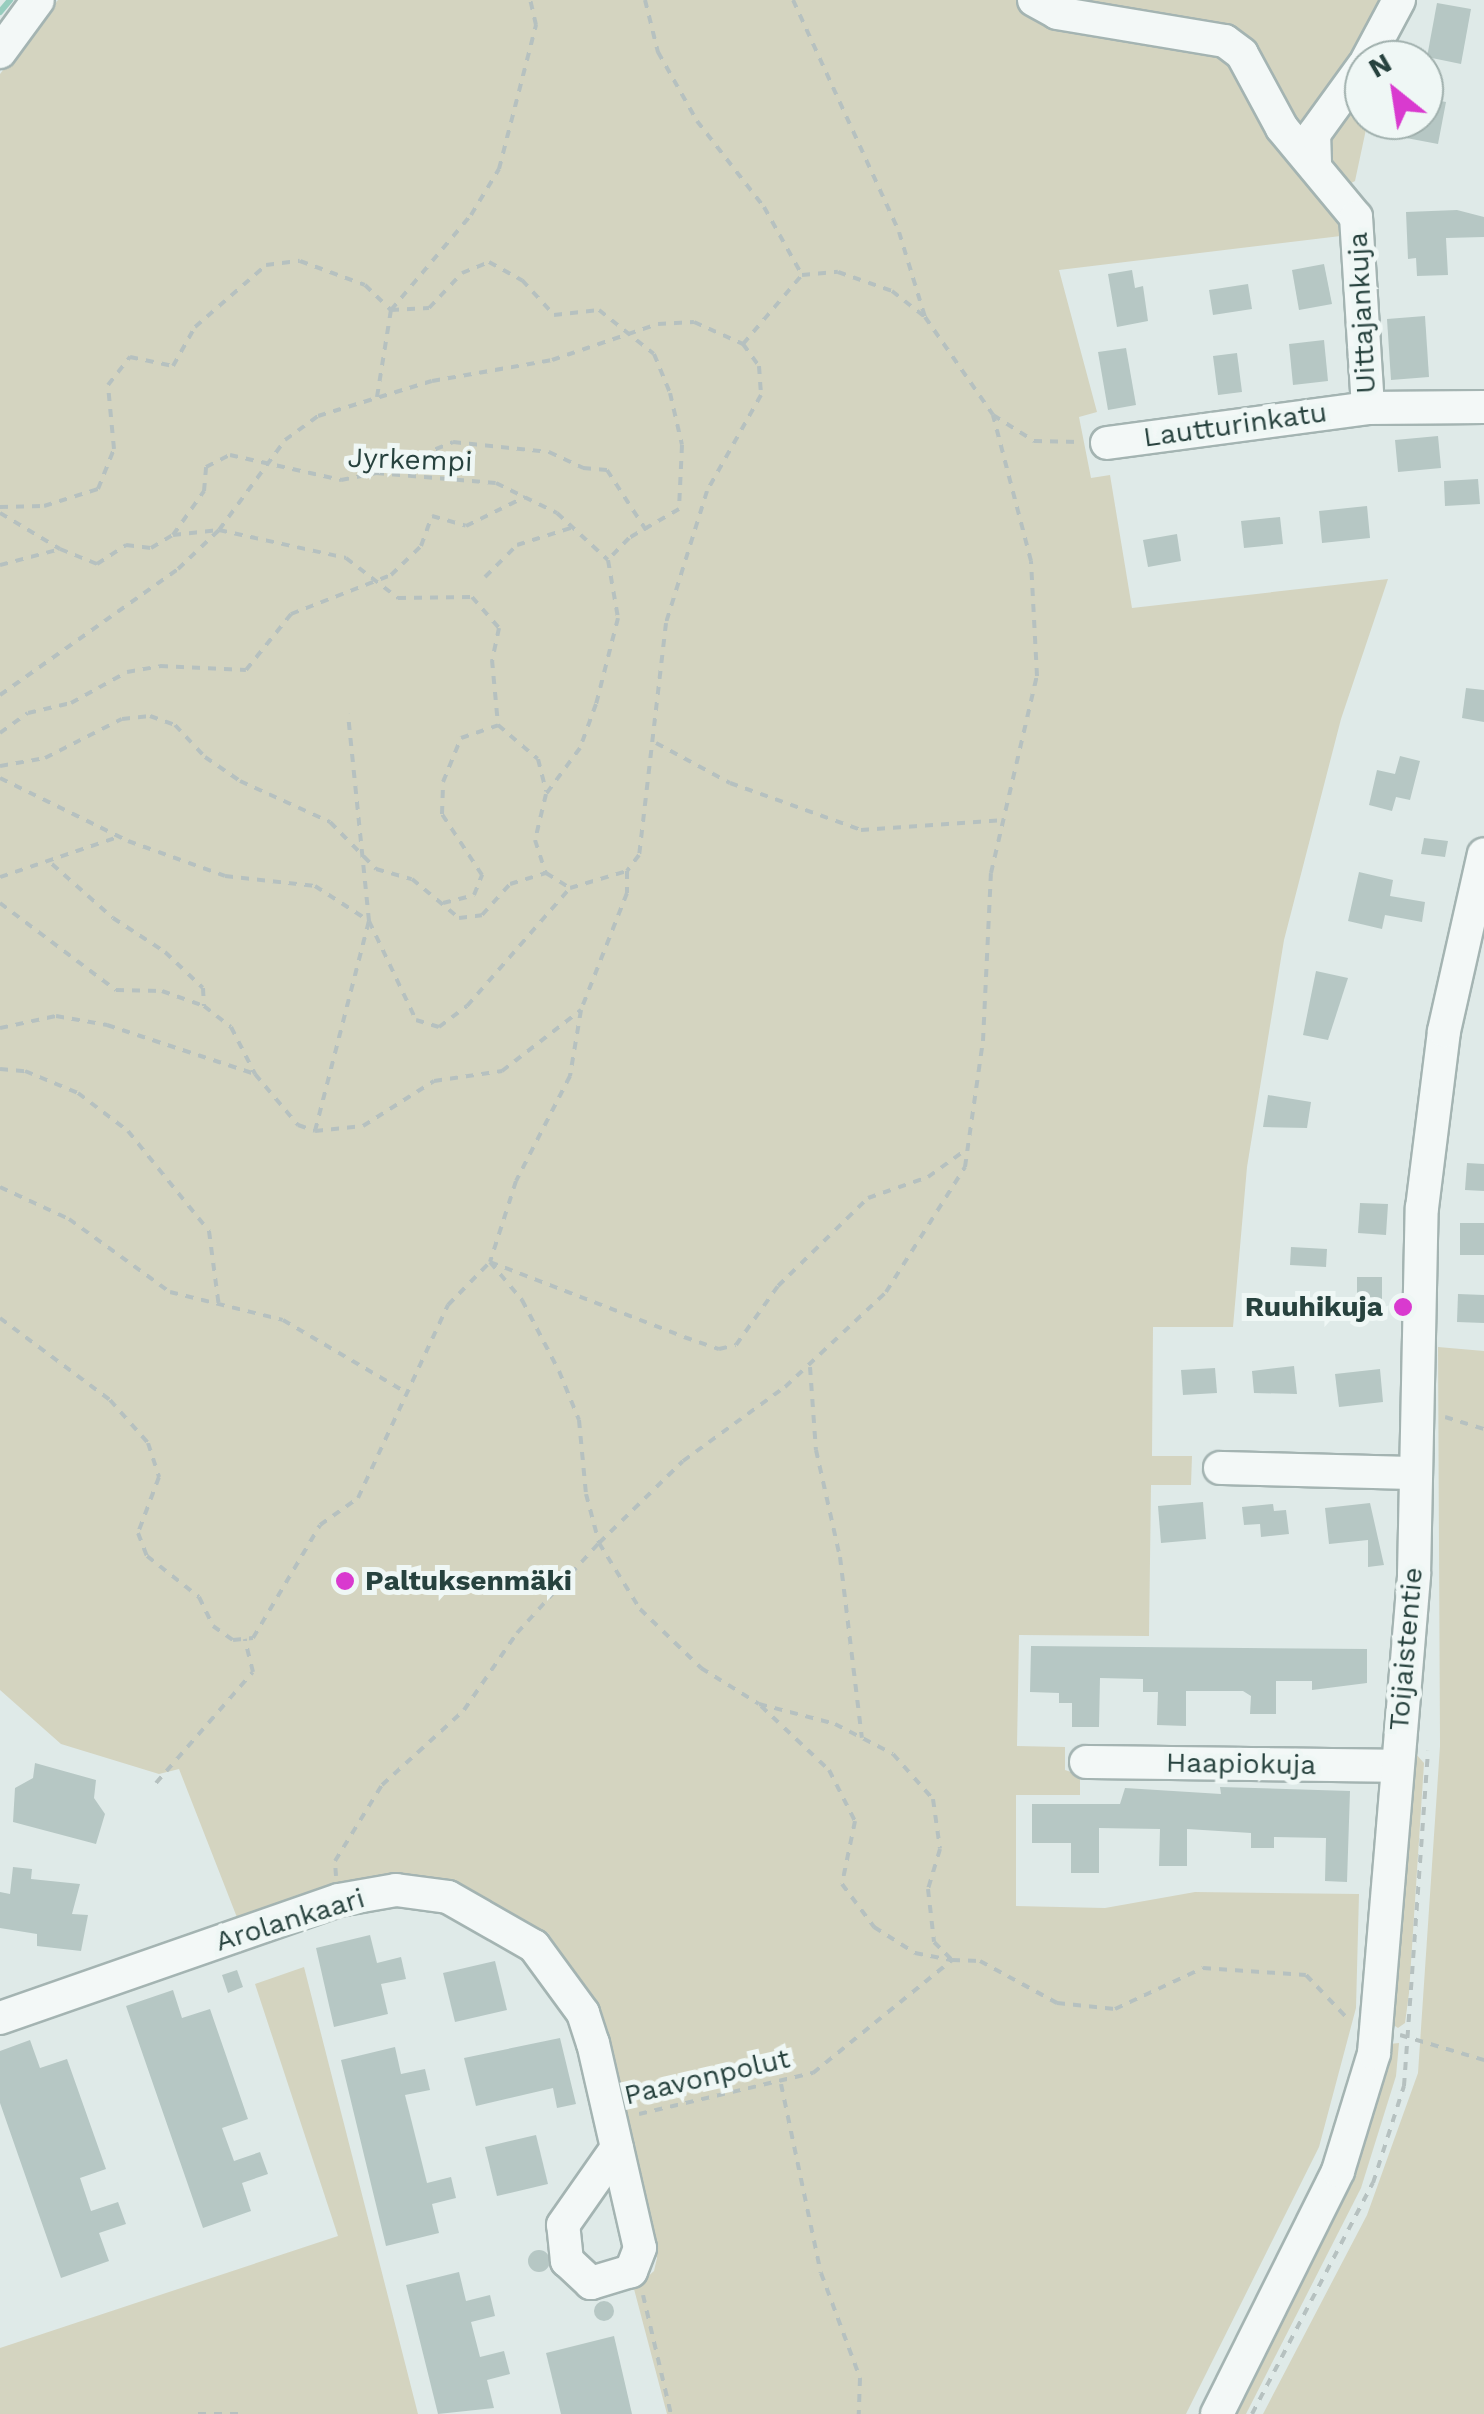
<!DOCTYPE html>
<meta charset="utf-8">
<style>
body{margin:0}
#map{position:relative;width:1484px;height:2414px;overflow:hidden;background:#dfeae8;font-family:"Work Sans",sans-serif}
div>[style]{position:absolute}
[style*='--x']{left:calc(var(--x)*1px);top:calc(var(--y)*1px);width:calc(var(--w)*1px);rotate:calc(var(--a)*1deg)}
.green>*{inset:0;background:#d4d4c0}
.stream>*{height:6px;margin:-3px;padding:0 3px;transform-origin:3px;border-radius:3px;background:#97cdbe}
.building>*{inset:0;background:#b6c7c4}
.round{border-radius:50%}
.path>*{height:4px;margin-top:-2px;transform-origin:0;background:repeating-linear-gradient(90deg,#b6c1c0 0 8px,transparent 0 16px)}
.roads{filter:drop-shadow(2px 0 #a4b4b2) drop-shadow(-2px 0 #a4b4b2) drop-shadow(0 2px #a4b4b2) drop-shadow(0 -2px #a4b4b2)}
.minor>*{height:32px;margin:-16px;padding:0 16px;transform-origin:16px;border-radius:16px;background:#f3f8f7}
.dots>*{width:28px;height:28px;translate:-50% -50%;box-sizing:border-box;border:5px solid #eff7f5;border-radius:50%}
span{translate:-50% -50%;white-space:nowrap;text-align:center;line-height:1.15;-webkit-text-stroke:10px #eff7f5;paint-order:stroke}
.street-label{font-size:28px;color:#27423e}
.poi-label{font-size:28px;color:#27423e;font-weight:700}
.right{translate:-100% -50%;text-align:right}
.left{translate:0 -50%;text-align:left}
.north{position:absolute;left:1344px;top:40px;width:100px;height:100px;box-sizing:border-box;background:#eff7f5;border:2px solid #9fafac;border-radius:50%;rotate:330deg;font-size:28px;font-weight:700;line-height:40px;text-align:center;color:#27423e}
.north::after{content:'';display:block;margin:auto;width:35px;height:45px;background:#d93acf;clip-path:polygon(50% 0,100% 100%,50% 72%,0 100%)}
</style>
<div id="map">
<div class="green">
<div style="clip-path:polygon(58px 0,1405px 0,1391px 60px,1364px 60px,1368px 120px,1355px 181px,1329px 195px,1349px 235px,1059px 270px,1097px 412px,1079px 417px,1091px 478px,1110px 475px,1132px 608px,1388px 579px,1341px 719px,1284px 940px,1247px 1167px,1233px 1327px,1153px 1327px,1152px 1456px,1192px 1456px,1191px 1485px,1151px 1485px,1149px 1636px,1019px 1635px,1017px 1746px,1065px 1747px,1065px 1770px,1080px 1775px,1080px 1795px,1016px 1795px,1016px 1906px,1105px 1908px,1195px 1892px,1359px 1894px,1356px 2008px,1319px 2147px,1186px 2414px,667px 2414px,634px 2289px,654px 2271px,657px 2258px,597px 2009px,548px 1933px,445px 1880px,238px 1920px,179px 1769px,159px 1774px,61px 1744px,0 1690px,0 74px)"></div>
<div style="clip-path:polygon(1438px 1347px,1484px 1351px,1484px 2414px,1263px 2414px,1367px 2215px,1418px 2073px,1440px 1746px)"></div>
<div style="clip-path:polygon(1415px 1753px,1424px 1763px,1409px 1993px,1405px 2023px,1398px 2028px,1389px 2022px)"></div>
<div style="clip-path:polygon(304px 1967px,418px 2414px,0 2414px,0 2348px,338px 2236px,255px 1984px)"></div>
<div style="clip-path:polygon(1399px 2043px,1396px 2076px,1361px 2188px,1246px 2414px,1228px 2414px,1389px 2044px)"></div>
</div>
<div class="stream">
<div style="--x:0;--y:12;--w:16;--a:-50"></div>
</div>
<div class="building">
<div style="clip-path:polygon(1437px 3px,1471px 9px,1461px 64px,1427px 57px)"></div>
<div style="clip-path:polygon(1424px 98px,1446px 102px,1438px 144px,1401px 137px,1404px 120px,1424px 120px)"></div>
<div style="clip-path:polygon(1457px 210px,1484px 217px,1484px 237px,1446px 238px,1448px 275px,1417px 276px,1416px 258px,1408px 259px,1406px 212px)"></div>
<div style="clip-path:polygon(1324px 264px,1332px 304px,1299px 310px,1292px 270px)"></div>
<div style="clip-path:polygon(1132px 270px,1135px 288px,1143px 286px,1148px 321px,1117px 327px,1108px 274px)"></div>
<div style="clip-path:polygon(1248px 284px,1252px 309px,1213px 315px,1209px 290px)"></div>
<div style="clip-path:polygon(1425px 316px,1429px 377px,1391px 380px,1387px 319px)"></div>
<div style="clip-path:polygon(1324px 340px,1328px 381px,1293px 385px,1289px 344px)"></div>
<div style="clip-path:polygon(1126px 348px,1136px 405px,1108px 410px,1098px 352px)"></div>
<div style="clip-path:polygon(1237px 353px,1242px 392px,1218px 395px,1213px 356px)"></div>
<div style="clip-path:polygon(1438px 436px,1441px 468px,1398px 472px,1395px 440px)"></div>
<div style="clip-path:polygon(1478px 479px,1480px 504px,1445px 506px,1444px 481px)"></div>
<div style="clip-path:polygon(1367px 506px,1370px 538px,1322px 543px,1319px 511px)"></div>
<div style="clip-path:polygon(1280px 517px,1283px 544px,1244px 548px,1241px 521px)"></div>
<div style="clip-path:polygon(1177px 534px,1181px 561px,1148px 567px,1143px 540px)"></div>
<div style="clip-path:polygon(1466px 688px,1484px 690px,1484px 722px,1462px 718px)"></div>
<div style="clip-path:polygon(1400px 756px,1420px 761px,1410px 800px,1396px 797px,1392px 811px,1369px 805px,1377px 770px,1395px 774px)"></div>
<div style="clip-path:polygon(1424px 838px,1448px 841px,1445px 857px,1421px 854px)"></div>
<div style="clip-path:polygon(1359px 872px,1393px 880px,1390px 896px,1425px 902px,1422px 922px,1385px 915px,1382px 929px,1348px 921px)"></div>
<div style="clip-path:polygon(1316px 971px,1348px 978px,1328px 1040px,1303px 1035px)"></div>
<div style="clip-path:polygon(1268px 1095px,1311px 1102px,1307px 1128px,1263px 1127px)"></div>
<div style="clip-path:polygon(1467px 1163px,1484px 1164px,1484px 1191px,1465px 1190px)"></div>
<div style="clip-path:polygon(1360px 1203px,1388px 1204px,1386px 1235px,1358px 1233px)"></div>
<div style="clip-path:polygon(1460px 1223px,1484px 1223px,1484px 1255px,1460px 1255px)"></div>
<div style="clip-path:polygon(1291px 1247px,1327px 1249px,1326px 1267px,1290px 1265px)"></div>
<div style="clip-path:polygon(1357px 1277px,1382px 1277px,1382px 1307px,1357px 1306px)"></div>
<div style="clip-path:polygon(1458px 1294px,1484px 1295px,1484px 1323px,1457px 1322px)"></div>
<div style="clip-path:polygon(1294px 1366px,1297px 1394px,1254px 1393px,1252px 1371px)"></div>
<div style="clip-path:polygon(1215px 1368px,1217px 1393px,1183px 1395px,1181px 1370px)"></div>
<div style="clip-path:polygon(1380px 1369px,1383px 1402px,1339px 1407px,1335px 1374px)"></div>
<div style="clip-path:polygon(1203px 1502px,1206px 1539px,1161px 1543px,1158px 1506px)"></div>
<div style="clip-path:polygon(1370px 1503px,1384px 1565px,1368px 1567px,1368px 1540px,1329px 1544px,1325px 1508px)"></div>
<div style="clip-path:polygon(1273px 1504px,1274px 1511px,1286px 1510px,1289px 1534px,1261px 1537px,1260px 1524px,1244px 1525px,1242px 1507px)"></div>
<div style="clip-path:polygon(1031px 1646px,1367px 1649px,1367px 1683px,1312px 1690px,1312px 1681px,1276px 1681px,1276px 1714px,1250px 1714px,1251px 1696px,1243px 1691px,1186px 1691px,1186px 1726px,1157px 1725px,1158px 1692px,1143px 1692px,1143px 1679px,1100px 1678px,1099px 1727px,1072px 1727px,1072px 1703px,1059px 1703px,1059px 1693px,1030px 1692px)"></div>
<div style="clip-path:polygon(35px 1763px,96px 1780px,94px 1798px,105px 1814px,96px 1844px,13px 1822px,15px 1788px,33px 1778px)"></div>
<div style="clip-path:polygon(1220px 1787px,1350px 1791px,1347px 1882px,1325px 1881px,1326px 1838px,1274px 1837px,1274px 1848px,1251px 1848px,1251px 1833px,1187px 1829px,1187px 1866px,1159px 1866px,1160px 1829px,1099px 1828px,1099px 1873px,1071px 1873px,1071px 1843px,1032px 1843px,1032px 1804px,1120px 1804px,1125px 1788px,1221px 1794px)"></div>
<div style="clip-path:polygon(13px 1867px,32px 1869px,31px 1879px,80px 1884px,72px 1914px,88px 1915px,81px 1951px,37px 1946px,37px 1934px,0 1928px,0 1892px,10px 1894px)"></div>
<div style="clip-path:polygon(370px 1935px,377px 1963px,401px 1957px,406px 1979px,381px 1984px,388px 2014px,334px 2027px,316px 1948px)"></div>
<div style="clip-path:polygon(495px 1961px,507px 2010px,455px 2022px,443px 1973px)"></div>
<div style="clip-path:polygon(237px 1970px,243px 1987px,228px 1993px,222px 1975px)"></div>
<div style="clip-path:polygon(173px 1990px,182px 2018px,210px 2009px,248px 2119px,222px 2128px,234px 2161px,260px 2152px,268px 2174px,242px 2183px,251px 2211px,203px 2228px,126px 2006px)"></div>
<div style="clip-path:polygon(560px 2038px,576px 2104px,557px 2108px,553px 2088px,476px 2106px,464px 2058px)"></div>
<div style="clip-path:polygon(30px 2040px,40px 2068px,67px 2059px,106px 2169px,80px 2178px,91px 2211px,118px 2202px,126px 2224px,99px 2233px,109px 2261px,61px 2278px,0 2103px,0 2051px)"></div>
<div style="clip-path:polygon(395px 2047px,401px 2074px,425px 2069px,430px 2090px,405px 2095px,427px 2183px,451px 2177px,456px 2198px,432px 2204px,439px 2233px,386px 2246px,341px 2060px)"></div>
<div style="clip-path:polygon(536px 2135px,548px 2184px,497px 2196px,485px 2147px)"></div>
<div class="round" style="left:528px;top:2250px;width:22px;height:22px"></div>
<div style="clip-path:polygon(459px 2272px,466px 2301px,490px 2295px,495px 2316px,471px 2322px,480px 2357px,504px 2351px,510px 2374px,487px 2380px,494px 2408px,438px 2414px,406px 2285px)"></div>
<div class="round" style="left:594px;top:2301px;width:20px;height:20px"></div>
<div style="clip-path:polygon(614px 2336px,632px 2414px,561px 2414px,546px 2353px)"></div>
</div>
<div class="path">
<div style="--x:645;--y:0;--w:54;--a:76"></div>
<div style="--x:658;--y:52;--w:79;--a:60.5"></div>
<div style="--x:697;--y:121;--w:109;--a:52.1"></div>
<div style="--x:764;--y:207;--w:78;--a:60.8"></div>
<div style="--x:793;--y:0;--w:255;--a:65.4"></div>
<div style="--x:899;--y:232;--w:89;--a:73"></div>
<div style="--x:743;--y:344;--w:91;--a:-49.5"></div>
<div style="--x:802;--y:275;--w:36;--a:-5"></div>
<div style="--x:838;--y:272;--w:57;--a:19.4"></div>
<div style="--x:892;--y:291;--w:42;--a:38.2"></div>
<div style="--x:925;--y:317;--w:119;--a:55.2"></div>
<div style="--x:993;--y:415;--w:49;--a:32.4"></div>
<div style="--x:1034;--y:441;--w:46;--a:1.2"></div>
<div style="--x:377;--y:397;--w:88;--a:-80.9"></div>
<div style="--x:391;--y:310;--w:124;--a:-49.9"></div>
<div style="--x:471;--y:215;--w:54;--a:-58.7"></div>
<div style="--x:499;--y:169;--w:149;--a:-75.6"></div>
<div style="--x:536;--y:25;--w:26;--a:-103"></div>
<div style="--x:376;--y:473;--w:83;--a:-21.9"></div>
<div style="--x:453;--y:442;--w:97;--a:5.9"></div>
<div style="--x:549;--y:452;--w:38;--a:25"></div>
<div style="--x:583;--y:468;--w:24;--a:5"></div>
<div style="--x:607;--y:470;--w:72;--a:57"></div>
<div style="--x:0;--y:507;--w:44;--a:-1.3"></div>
<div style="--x:44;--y:506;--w:57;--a:-17.5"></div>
<div style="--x:98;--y:489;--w:43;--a:-68.2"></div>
<div style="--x:114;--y:449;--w:64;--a:-95.4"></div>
<div style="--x:108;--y:385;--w:36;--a:-52"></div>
<div style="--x:130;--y:357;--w:44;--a:11.8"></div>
<div style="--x:173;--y:366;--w:45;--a:-60.6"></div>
<div style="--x:195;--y:327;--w:94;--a:-41.1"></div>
<div style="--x:266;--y:265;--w:34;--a:-7"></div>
<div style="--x:300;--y:261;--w:69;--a:20.3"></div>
<div style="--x:365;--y:285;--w:36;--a:44"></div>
<div style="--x:391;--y:310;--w:38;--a:-3"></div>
<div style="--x:429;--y:308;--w:48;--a:-46.7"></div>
<div style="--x:462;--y:273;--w:29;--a:-22"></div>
<div style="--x:489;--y:262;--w:38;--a:29"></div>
<div style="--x:522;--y:280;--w:47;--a:47.6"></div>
<div style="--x:554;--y:315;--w:45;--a:-6.3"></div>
<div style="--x:599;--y:310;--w:70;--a:38.7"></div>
<div style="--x:654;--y:354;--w:42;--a:67.7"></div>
<div style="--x:670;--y:393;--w:53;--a:77"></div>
<div style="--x:682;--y:445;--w:64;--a:92.7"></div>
<div style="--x:679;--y:509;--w:58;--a:149.9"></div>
<div style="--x:629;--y:538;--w:30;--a:134"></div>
<div style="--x:0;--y:513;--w:70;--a:31"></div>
<div style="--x:173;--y:535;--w:54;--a:-54.8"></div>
<div style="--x:204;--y:491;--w:24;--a:-85"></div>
<div style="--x:206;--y:467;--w:27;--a:-27"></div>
<div style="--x:230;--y:455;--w:114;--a:12.7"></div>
<div style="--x:341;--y:480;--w:36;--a:-11"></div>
<div style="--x:376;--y:473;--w:120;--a:4.8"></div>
<div style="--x:496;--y:483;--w:68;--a:26.2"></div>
<div style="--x:557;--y:513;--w:69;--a:42.7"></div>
<div style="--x:608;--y:560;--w:59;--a:80.2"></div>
<div style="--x:618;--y:618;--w:89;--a:104.3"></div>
<div style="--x:596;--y:704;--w:47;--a:110"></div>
<div style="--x:580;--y:748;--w:57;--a:126.5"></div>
<div style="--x:546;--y:794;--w:47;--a:103.4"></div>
<div style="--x:535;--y:840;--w:35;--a:72"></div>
<div style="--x:546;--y:873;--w:28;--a:32"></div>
<div style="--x:570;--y:888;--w:59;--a:-16.6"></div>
<div style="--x:0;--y:565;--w:62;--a:-14.9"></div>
<div style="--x:60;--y:549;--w:40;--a:22"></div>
<div style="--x:97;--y:564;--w:35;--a:-33"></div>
<div style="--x:126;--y:545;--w:25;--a:7"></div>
<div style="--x:151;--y:548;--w:26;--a:-31"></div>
<div style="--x:173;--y:535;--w:46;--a:-6.2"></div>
<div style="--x:219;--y:530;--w:130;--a:12.4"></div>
<div style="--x:346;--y:558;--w:66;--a:37.6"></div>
<div style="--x:398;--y:598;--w:74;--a:-0.8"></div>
<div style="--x:472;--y:597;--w:41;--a:48.9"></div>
<div style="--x:499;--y:628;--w:33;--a:102"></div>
<div style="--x:492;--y:660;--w:65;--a:84.7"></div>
<div style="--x:498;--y:725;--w:52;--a:40.4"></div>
<div style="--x:538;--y:759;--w:33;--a:76"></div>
<div style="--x:485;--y:577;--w:45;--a:-45"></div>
<div style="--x:517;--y:545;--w:60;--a:-17.5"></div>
<div style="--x:0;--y:695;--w:218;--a:-35.3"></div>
<div style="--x:178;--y:569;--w:57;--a:-43.6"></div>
<div style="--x:219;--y:530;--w:112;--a:-53.7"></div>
<div style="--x:285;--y:440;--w:41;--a:-36"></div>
<div style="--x:318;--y:416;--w:119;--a:-17.1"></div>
<div style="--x:432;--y:381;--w:122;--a:-9.9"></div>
<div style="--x:552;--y:360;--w:112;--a:-18.8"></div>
<div style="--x:658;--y:324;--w:36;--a:-3"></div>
<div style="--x:694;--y:322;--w:54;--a:24.2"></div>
<div style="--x:743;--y:344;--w:27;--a:54"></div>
<div style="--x:759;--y:366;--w:29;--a:86"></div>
<div style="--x:761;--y:395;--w:110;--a:119.4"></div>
<div style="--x:707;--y:491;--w:138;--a:107.3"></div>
<div style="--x:666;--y:623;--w:234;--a:96.6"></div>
<div style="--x:639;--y:855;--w:20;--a:127"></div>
<div style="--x:627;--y:871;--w:22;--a:90"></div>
<div style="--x:627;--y:893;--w:126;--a:111.5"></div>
<div style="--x:581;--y:1010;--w:67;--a:99.5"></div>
<div style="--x:570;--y:1076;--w:118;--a:117.2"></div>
<div style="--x:516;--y:1181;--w:85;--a:107.8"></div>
<div style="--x:490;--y:1262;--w:50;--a:49.9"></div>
<div style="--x:522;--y:1300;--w:80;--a:62.5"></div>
<div style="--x:559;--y:1371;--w:53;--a:67.8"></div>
<div style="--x:579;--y:1420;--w:74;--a:84.6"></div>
<div style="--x:586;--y:1494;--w:51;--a:75.1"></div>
<div style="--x:599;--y:1543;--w:78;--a:58.2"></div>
<div style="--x:640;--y:1609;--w:85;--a:44"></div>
<div style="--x:701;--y:1668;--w:68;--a:31.8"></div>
<div style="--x:759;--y:1704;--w:79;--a:14.7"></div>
<div style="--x:835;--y:1724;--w:65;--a:27.3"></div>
<div style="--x:893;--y:1754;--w:60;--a:48.4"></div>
<div style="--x:933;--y:1799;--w:50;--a:82"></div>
<div style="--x:940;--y:1849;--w:42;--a:106.7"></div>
<div style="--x:928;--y:1889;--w:53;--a:83.5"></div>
<div style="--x:934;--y:1942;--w:25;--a:45"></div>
<div style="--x:952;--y:1960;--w:28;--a:2"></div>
<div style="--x:980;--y:1961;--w:88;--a:28.6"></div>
<div style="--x:1057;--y:2003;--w:58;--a:5.9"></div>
<div style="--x:1115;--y:2009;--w:97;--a:-25"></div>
<div style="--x:1203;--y:1968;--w:103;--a:3.9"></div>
<div style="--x:1306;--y:1975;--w:62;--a:46.3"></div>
<div style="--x:0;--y:733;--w:34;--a:-36"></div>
<div style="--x:28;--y:713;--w:44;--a:-13.1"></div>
<div style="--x:71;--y:703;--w:64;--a:-29"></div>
<div style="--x:127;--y:672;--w:34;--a:-10"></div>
<div style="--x:160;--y:666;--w:86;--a:2.7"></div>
<div style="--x:246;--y:670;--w:72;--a:-51.2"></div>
<div style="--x:291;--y:614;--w:107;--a:-21.3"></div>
<div style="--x:391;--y:575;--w:42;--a:-44"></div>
<div style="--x:421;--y:546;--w:32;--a:-70"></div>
<div style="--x:432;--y:516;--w:35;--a:16"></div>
<div style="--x:466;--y:526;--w:66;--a:-26.2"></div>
<div style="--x:656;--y:743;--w:84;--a:28.4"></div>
<div style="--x:730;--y:783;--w:139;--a:19.7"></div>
<div style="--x:861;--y:830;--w:144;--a:-4"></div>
<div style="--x:0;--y:766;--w:46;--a:-10.1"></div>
<div style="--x:45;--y:758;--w:86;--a:-26.9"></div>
<div style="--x:122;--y:719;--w:28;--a:-6"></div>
<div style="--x:150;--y:716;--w:27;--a:20"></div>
<div style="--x:175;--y:725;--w:44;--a:46.8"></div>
<div style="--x:205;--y:757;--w:42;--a:34.4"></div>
<div style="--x:240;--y:781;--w:99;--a:24.5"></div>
<div style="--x:330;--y:822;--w:66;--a:45.6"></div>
<div style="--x:376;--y:869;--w:37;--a:16"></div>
<div style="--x:412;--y:879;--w:61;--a:39.7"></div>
<div style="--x:459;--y:918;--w:23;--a:-7"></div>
<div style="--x:482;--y:915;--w:42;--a:-47.9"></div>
<div style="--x:510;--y:884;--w:38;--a:-17"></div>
<div style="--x:0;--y:778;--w:143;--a:26.2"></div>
<div style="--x:128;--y:841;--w:103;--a:19.8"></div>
<div style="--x:225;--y:876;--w:91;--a:6.3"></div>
<div style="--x:315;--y:886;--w:64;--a:32.9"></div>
<div style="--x:369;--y:921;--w:110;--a:64.6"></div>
<div style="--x:416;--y:1020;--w:24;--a:17"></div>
<div style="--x:439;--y:1027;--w:35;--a:-37"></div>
<div style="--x:467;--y:1006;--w:157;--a:-48.9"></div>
<div style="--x:52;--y:864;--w:81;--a:41.5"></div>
<div style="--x:113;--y:918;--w:62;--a:33.2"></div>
<div style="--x:165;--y:952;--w:52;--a:43.5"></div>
<div style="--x:203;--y:988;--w:18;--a:87"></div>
<div style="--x:0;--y:877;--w:125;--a:-18.7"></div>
<div style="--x:0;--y:903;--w:145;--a:36.9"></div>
<div style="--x:116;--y:990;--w:46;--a:1.2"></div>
<div style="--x:162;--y:991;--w:45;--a:19.7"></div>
<div style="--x:204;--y:1006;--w:34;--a:38"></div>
<div style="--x:231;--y:1027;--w:53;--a:62.9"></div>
<div style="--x:443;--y:903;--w:32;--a:-14"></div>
<div style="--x:474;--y:895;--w:22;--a:-68"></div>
<div style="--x:482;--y:875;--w:73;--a:-123.3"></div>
<div style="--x:442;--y:814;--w:32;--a:-88"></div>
<div style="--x:443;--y:782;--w:48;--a:-67.8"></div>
<div style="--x:461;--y:738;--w:39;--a:-19"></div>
<div style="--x:0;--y:1028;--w:57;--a:-12.1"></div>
<div style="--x:56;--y:1016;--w:52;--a:10"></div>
<div style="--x:107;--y:1025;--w:156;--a:18.3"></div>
<div style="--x:255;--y:1074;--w:67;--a:49.9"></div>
<div style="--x:298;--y:1125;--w:18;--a:19"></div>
<div style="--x:315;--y:1131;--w:48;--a:-5.9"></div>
<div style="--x:363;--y:1126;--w:84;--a:-32.4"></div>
<div style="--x:434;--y:1081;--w:69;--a:-8.4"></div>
<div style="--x:502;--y:1071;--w:100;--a:-37.7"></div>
<div style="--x:0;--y:1069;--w:25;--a:5"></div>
<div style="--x:25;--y:1071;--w:57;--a:22.5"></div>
<div style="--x:78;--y:1093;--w:63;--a:37.2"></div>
<div style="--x:128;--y:1131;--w:129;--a:51"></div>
<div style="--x:209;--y:1231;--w:77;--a:82.5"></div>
<div style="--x:315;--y:1131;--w:217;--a:-75.6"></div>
<div style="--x:369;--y:921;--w:208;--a:-95.8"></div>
<div style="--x:0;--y:1187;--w:76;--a:24.9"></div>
<div style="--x:69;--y:1219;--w:125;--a:35.9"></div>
<div style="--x:170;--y:1292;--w:116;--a:13.9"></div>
<div style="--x:283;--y:1320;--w:142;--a:30.5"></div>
<div style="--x:0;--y:1318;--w:137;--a:36.7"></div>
<div style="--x:110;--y:1400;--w:57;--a:48.5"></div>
<div style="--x:148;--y:1443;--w:36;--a:72"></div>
<div style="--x:159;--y:1477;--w:60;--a:110.6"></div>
<div style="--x:138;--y:1533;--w:25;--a:69"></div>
<div style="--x:147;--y:1556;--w:66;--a:38.3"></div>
<div style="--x:199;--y:1597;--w:32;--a:64"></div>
<div style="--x:213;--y:1626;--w:24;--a:35"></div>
<div style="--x:233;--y:1640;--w:20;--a:-6"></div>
<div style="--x:253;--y:1638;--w:131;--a:-59.3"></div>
<div style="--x:320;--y:1525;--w:47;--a:-35.4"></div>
<div style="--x:358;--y:1498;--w:213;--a:-65"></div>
<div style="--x:448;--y:1305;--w:60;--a:-45.7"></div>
<div style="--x:490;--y:1262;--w:208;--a:21.1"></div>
<div style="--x:684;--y:1337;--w:37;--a:19"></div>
<div style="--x:719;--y:1349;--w:17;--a:-13"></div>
<div style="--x:736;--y:1345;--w:72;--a:-54.6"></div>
<div style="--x:778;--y:1286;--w:126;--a:-44.4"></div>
<div style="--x:868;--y:1198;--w:64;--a:-19.3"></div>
<div style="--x:928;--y:1177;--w:48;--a:-35.7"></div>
<div style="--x:810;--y:1367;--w:83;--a:85.9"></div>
<div style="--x:816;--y:1450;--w:110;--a:77.4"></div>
<div style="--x:840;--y:1557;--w:182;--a:83.1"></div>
<div style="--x:1445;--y:1417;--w:41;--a:17.1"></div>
<div style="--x:761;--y:1706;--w:93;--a:43.3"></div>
<div style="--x:829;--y:1770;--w:57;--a:63"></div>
<div style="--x:855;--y:1821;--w:64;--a:101.7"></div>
<div style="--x:842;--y:1884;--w:54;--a:53.3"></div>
<div style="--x:874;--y:1927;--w:49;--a:32.4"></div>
<div style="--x:915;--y:1953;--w:38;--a:11"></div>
<div style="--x:156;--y:1783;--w:147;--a:-48.9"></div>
<div style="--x:253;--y:1672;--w:34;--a:-104"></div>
<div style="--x:336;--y:1876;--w:15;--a:-94"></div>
<div style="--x:335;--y:1861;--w:89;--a:-58.3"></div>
<div style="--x:382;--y:1785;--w:111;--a:-42.4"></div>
<div style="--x:464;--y:1710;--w:93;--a:-55.5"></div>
<div style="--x:517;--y:1633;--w:122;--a:-47.7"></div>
<div style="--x:599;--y:1543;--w:117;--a:-44.3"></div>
<div style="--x:683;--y:1461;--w:126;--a:-36"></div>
<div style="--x:785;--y:1387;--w:139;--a:-43.2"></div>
<div style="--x:886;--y:1292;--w:148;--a:-57.7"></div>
<div style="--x:965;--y:1167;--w:127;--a:-81.9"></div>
<div style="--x:983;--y:1041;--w:168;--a:-87.3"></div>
<div style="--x:991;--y:873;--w:202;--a:-76.9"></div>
<div style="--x:1037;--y:676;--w:115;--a:-93"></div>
<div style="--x:1031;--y:561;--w:151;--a:-104.6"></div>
<div style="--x:1400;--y:2035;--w:88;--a:16.6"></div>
<div style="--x:781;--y:2084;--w:193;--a:78.1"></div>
<div style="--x:821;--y:2273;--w:112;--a:69.6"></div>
<div style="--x:860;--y:2378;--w:36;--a:92"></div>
<div style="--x:639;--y:2114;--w:179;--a:-13.3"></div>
<div style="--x:813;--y:2073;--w:179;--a:-39.1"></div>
<div style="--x:643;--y:2295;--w:122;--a:76.8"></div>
<div style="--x:198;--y:2414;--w:46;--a:0"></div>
<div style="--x:1252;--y:2414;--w:261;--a:-62.4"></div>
<div style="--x:1373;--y:2183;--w:102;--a:-72.3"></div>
<div style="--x:1404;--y:2086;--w:336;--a:-85.9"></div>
</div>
<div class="roads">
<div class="minor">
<div style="--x:1034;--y:0;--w:26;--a:29"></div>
<div style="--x:1057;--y:13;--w:170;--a:9.5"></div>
<div style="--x:1225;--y:41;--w:21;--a:37"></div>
<div style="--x:1242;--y:54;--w:84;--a:61.6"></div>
<div style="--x:1282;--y:128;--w:116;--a:50.3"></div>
<div style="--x:1356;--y:217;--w:191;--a:86.4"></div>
<div style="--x:0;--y:52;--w:64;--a:-53.8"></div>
<div style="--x:1367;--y:60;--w:68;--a:-61.9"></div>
<div style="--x:1315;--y:162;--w:28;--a:-92"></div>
<div style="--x:1314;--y:134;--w:85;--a:-54.1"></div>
<div style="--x:1107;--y:443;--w:263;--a:-7.6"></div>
<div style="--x:1368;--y:408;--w:116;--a:-0.5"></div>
<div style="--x:1220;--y:1468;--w:194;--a:1.5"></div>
<div style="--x:1086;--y:1762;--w:310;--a:0.7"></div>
<div style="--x:0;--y:2018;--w:359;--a:-19.2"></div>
<div style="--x:339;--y:1900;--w:58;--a:-10"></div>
<div style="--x:396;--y:1890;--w:52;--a:7.7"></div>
<div style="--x:448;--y:1897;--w:99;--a:29.7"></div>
<div style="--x:534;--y:1946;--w:83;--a:53.8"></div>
<div style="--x:583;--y:2013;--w:32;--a:72"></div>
<div style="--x:593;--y:2043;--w:210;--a:77.1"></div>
<div style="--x:640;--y:2248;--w:25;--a:111"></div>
<div style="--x:631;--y:2271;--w:42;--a:163.3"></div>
<div style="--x:591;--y:2283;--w:33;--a:-137"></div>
<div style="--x:567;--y:2261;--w:36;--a:-96"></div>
<div style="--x:563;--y:2225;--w:94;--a:-55"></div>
<div style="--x:1217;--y:2414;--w:271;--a:-63.5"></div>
<div style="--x:1338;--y:2171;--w:123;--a:-73"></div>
<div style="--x:1374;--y:2053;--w:480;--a:-85.2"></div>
<div style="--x:1414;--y:1575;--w:367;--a:-88.8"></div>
<div style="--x:1422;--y:1208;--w:178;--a:-82.9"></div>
<div style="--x:1444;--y:1031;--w:181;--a:-77.3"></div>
</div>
</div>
<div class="dots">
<div style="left:1403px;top:1307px;background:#d93acf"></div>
<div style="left:345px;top:1581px;background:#d93acf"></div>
</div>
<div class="street-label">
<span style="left:1362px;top:313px;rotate:-93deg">Uittajankuja</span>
<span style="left:1235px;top:425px;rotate:-8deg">Lautturinkatu</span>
<span style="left:410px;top:460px;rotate:2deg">Jyrkempi</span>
<span style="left:1406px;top:1649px;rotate:-85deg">Toijaistentie</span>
<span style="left:1241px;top:1764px;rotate:1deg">Haapiokuja</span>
<span style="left:290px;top:1920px;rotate:-17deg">Arolankaari</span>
<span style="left:707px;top:2077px;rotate:-13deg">Paavonpolut</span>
</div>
<div class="poi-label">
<span class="right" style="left:1383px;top:1307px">Ruuhikuja</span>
<span class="left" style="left:365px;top:1581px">Paltuksenmäki</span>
</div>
<div class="north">N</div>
</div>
